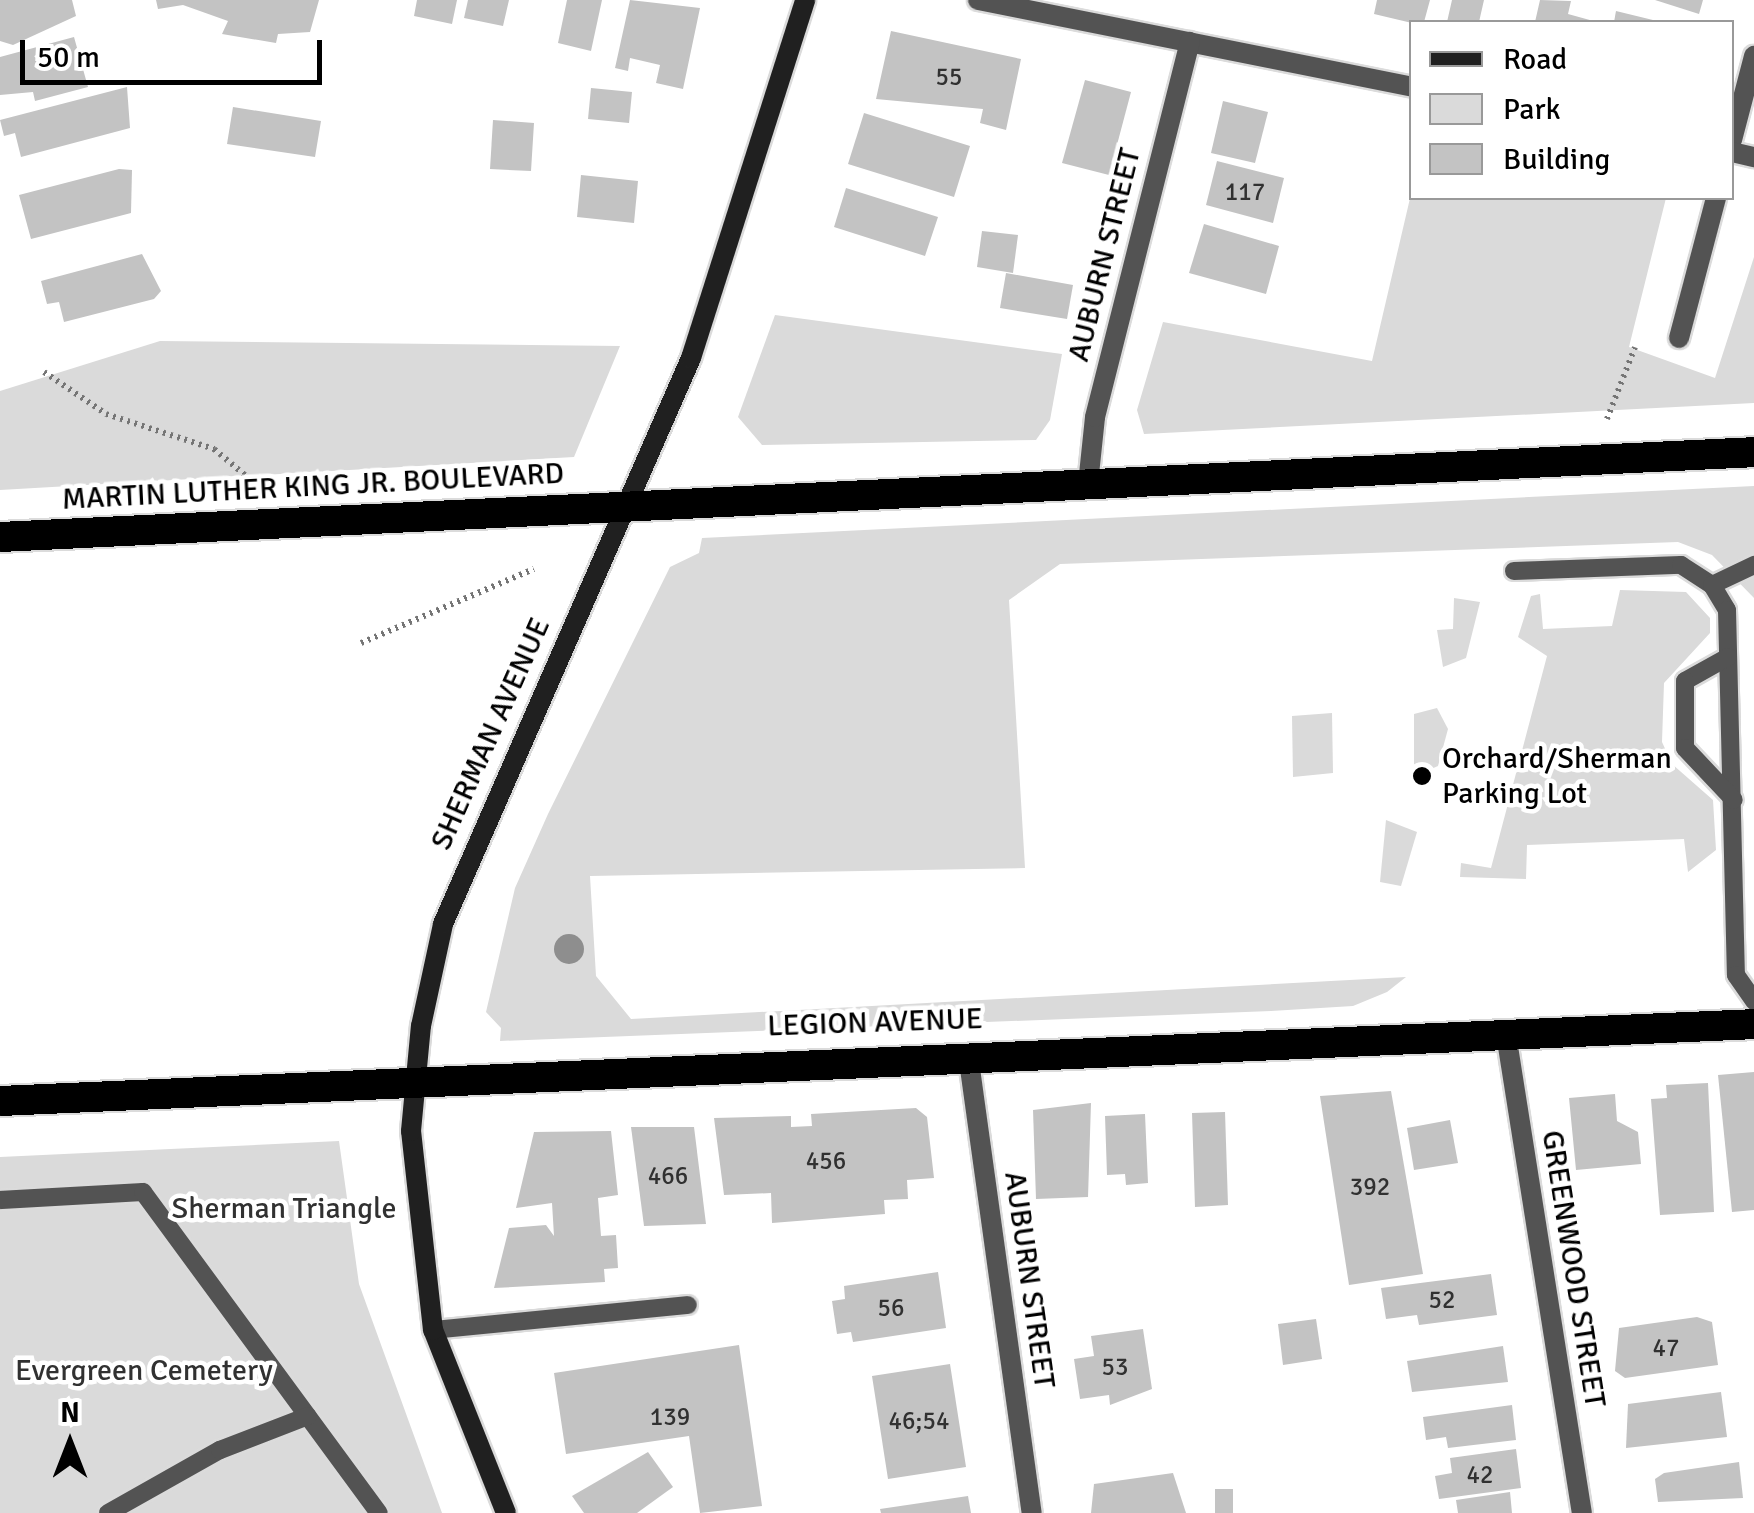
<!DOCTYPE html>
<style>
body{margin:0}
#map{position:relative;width:1754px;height:1513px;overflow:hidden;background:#fff;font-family:Signika,sans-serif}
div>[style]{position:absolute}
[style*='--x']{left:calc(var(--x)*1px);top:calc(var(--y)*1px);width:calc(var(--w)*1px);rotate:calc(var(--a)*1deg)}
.green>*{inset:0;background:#dadada}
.building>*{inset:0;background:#c3c3c3}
.path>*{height:6px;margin-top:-3px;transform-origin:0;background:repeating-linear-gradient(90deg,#757575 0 2.5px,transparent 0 7.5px)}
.roads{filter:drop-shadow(2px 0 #dbdbdb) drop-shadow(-2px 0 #dbdbdb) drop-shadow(0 2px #dbdbdb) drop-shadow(0 -2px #dbdbdb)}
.lane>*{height:18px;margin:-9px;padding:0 9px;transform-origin:9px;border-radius:9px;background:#535353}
.street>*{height:20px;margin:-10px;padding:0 10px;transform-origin:10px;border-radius:10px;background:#535353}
.secondary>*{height:20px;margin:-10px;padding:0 10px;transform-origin:10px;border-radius:10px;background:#202020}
.highway>*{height:30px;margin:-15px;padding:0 15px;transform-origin:15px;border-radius:15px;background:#000}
.trees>*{width:30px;height:30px;margin:-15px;border-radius:50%;background:#8e8e8e}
.dots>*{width:28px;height:28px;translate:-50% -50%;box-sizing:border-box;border:5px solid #fff;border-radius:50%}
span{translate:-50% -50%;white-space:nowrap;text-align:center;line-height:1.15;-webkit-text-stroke:9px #fff;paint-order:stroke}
.number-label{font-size:25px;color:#313131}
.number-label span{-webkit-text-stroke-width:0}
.street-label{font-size:30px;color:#000}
.poi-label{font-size:30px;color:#000}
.left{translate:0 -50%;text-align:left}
.park-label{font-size:30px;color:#313131}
.legend{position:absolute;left:1409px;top:20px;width:325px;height:180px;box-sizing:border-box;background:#fff;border:2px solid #999;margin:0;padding:12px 18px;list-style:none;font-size:30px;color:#000}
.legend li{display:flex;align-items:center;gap:20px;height:50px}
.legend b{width:50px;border:2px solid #999}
.north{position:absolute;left:20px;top:1393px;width:100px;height:100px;-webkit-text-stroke:8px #fff;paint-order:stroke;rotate:0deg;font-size:28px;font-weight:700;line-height:40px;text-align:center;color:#000}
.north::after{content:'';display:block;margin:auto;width:35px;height:45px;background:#000;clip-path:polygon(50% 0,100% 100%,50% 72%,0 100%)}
.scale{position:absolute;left:20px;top:40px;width:302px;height:45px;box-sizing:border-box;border:5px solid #000;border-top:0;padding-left:12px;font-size:30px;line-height:35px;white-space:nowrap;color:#000;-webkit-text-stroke:8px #fff;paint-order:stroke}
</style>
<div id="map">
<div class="green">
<div style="clip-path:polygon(1411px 194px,1666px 198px,1629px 347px,1715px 378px,1754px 257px,1754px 403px,1144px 434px,1137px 410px,1163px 322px,1372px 361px)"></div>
<div style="clip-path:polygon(775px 315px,1062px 354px,1050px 420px,1036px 440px,762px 445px,738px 417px)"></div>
<div style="clip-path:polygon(160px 341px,620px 346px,574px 457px,0 490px,0 391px)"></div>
<div style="clip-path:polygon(1754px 486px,1754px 598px,1712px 555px,1678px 542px,1060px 564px,1009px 600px,1025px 868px,590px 876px,596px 976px,631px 1019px,1406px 977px,1387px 992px,1353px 1006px,1271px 1011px,500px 1041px,501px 1028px,486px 1012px,515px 888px,548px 814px,670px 567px,699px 553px,702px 538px)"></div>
<div style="clip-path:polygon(1620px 590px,1686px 592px,1710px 618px,1710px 633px,1664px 683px,1662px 742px,1672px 764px,1713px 800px,1716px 850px,1688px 872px,1684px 839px,1527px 845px,1526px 879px,1460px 877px,1461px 863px,1491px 868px,1547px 656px,1518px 637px,1531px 596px,1540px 594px,1543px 629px,1612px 626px)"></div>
<div style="clip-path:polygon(1454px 598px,1480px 602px,1466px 658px,1443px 667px,1437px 630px,1453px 629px)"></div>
<div style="clip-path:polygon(1437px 708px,1448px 729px,1438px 766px,1422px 773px,1414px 767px,1414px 714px)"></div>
<div style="clip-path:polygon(1332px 713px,1333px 773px,1293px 777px,1292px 716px)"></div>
<div style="clip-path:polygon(1386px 820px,1417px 832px,1401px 886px,1380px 882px)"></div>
<div style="clip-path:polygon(339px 1141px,359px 1284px,442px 1513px,0 1513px,0 1157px)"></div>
</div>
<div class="building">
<div style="clip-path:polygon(0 0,72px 0,76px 16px,13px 45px,0 41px)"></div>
<div style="clip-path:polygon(156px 0,319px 0,310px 32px,278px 34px,276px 43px,222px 34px,228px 21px,183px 5px,158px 9px)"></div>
<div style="clip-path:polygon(417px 0,457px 0,452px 24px,414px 16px)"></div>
<div style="clip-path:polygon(468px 0,509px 0,503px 26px,464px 18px)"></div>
<div style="clip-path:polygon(567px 0,602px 0,591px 51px,558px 43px)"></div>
<div style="clip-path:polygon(630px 0,700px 8px,683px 89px,656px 83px,660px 65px,630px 58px,628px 71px,615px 68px)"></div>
<div style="clip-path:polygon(1377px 0,1430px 0,1424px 22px,1412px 23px,1374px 14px)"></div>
<div style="clip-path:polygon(1452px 0,1484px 0,1479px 22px,1447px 22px)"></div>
<div style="clip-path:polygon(1540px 0,1571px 1px,1568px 14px,1597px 22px,1535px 22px)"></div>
<div style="clip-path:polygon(1655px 0,1703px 0,1699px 14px)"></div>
<div style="clip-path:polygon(1616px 11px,1657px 21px,1656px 22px,1614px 22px)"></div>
<div style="clip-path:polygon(891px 31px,1021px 59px,1006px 130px,980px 123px,983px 109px,876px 99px)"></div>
<div style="clip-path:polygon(74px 37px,88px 87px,35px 101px,33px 92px,0 95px,0 57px)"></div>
<div style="clip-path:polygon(1085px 80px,1131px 92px,1109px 175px,1062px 163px)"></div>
<div style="clip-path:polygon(127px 87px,130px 128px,21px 157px,15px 133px,4px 136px,0 120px)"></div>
<div style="clip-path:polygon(591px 88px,632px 92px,629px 123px,588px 119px)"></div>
<div style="clip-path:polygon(1223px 101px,1268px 112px,1255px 163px,1211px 153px)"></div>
<div style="clip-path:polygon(233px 107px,321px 121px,315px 157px,227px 144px)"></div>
<div style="clip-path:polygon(864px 113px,970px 146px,954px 197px,848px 164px)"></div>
<div style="clip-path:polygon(493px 120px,534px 123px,531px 171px,490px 169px)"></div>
<div style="clip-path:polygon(1217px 161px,1284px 178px,1273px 223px,1206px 205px)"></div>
<div style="clip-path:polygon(119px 169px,132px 170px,131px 213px,31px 239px,19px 195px)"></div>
<div style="clip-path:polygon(581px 175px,638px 181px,634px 223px,577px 217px)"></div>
<div style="clip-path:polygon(846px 188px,938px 217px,925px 256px,834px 227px)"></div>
<div style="clip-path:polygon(1204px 224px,1279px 246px,1266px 294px,1189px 273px)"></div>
<div style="clip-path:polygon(982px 231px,1018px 235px,1013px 273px,977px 267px)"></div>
<div style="clip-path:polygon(142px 254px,161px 291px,154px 299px,64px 322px,59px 302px,47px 304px,41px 281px)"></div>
<div style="clip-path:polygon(1006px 273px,1073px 285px,1067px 319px,1000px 308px)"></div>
<div style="clip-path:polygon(1754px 1072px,1754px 1210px,1732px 1212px,1718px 1075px)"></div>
<div style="clip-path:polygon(1708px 1083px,1714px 1212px,1660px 1215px,1651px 1099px,1667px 1098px,1666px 1085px)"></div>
<div style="clip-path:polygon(1391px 1091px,1423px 1274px,1349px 1285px,1320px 1096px)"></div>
<div style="clip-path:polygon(1615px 1094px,1617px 1121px,1638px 1132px,1641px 1164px,1576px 1170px,1569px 1098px)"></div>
<div style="clip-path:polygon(1091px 1103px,1088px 1197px,1036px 1199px,1033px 1110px)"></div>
<div style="clip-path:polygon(916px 1108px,927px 1117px,934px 1178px,907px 1180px,908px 1199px,884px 1200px,885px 1214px,772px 1223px,771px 1193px,724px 1195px,714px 1118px,791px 1116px,791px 1127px,812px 1126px,811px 1114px)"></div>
<div style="clip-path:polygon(1225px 1112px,1228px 1205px,1195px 1207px,1192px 1113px)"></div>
<div style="clip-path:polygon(1145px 1114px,1148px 1183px,1126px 1185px,1125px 1174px,1107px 1175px,1105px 1116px)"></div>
<div style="clip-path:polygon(1450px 1120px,1458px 1163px,1414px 1170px,1407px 1128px)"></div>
<div style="clip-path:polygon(631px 1127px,694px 1127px,706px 1224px,644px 1226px)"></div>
<div style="clip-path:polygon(611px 1131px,618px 1195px,598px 1198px,601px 1236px,616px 1235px,618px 1268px,604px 1269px,605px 1282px,494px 1288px,509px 1228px,546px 1225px,554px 1236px,552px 1203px,516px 1208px,534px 1132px)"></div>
<div style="clip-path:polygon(938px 1272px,946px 1328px,853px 1342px,851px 1332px,837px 1334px,832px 1301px,845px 1299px,844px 1286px)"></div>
<div style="clip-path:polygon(1491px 1274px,1497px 1315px,1419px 1325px,1417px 1315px,1386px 1319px,1381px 1288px)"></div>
<div style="clip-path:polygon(1697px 1317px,1712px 1322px,1718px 1365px,1625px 1378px,1615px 1371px,1619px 1328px)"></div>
<div style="clip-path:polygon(1316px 1319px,1322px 1359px,1283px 1365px,1278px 1324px)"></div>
<div style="clip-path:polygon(1143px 1329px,1152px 1389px,1110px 1405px,1109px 1395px,1080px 1399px,1074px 1359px,1094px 1356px,1091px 1336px)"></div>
<div style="clip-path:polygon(739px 1345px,762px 1506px,700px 1513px,689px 1436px,566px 1454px,554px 1373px)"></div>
<div style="clip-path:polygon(1503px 1346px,1508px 1382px,1412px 1392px,1407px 1361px)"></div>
<div style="clip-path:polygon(950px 1364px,966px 1467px,888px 1479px,872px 1376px)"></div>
<div style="clip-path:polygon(1721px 1392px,1727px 1437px,1626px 1448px,1628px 1404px)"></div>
<div style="clip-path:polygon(1512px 1405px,1516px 1440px,1448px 1448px,1446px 1437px,1426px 1440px,1423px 1417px)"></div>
<div style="clip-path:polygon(1516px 1449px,1521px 1488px,1439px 1499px,1435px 1476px,1452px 1473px,1450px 1458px)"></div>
<div style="clip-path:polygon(648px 1452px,673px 1487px,637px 1513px,584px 1513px,572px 1496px)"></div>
<div style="clip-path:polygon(1739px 1462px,1743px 1498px,1658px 1502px,1655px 1479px,1664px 1473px)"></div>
<div style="clip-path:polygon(1173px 1473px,1186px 1513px,1091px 1513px,1094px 1484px)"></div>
<div style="clip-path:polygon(1215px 1489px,1233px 1489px,1233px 1513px,1215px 1513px)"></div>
<div style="clip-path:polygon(1510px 1492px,1512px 1513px,1458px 1513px,1456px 1500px)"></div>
<div style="clip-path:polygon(968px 1496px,971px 1513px,881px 1513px,880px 1509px)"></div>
</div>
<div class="path">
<div style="--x:44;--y:372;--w:75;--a:34.1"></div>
<div style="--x:106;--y:414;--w:114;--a:18"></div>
<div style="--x:214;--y:449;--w:57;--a:40.1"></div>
<div style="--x:1607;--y:419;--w:77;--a:-68.7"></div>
<div style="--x:361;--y:643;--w:188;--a:-23.2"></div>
</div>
<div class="roads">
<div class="lane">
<div style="--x:1514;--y:571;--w:167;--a:-2.1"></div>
<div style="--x:1681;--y:565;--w:37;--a:33"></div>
<div style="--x:1712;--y:585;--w:47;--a:-25.5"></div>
<div style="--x:1712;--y:585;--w:29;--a:59"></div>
<div style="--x:1727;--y:610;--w:365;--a:88.6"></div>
<div style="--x:1736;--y:975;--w:32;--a:55"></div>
<div style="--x:1728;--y:657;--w:49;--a:150.8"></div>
<div style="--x:1685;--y:681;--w:67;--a:90"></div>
<div style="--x:1685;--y:748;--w:71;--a:46.7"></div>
<div style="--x:0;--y:1200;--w:143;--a:-3.2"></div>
<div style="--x:143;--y:1192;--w:398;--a:53.7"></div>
<div style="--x:433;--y:1330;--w:256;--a:-5.6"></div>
<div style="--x:108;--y:1513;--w:129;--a:-29.4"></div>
<div style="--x:220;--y:1450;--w:94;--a:-21.1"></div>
</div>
<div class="street">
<div style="--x:978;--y:0;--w:443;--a:11.3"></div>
<div style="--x:1732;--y:140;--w:87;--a:-75.3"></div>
<div style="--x:1732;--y:152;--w:23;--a:13"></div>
<div style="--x:1679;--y:338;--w:145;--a:-75.2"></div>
<div style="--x:1088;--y:484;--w:67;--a:-84"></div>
<div style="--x:1095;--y:417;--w:387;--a:-75.8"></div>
<div style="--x:1506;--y:1034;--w:485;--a:81"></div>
<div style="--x:968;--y:1054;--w:463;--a:82.1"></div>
</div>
<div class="secondary">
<div style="--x:506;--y:1513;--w:197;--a:-111.7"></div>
<div style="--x:433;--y:1330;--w:200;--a:-96.3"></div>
<div style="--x:411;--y:1131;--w:105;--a:-84.6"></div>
<div style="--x:421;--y:1026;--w:104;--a:-77.8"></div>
<div style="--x:443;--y:924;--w:618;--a:-66.34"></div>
<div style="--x:691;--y:358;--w:376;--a:-72.3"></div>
</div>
<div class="highway">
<div style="--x:0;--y:537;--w:1756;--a:-2.77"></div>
<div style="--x:0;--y:1101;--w:1756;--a:-2.51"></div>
</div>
</div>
<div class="trees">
<div style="left:569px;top:949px"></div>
</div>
<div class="dots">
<div style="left:1422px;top:776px;background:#000"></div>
</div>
<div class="number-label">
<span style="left:949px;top:77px">55</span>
<span style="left:1245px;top:192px">117</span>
<span style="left:826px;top:1161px">456</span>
<span style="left:668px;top:1176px">466</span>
<span style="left:1370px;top:1187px">392</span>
<span style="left:1442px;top:1300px">52</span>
<span style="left:891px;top:1308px">56</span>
<span style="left:1666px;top:1348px">47</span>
<span style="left:1115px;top:1367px">53</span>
<span style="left:670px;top:1417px">139</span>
<span style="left:919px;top:1421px">46;54</span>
<span style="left:1480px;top:1475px">42</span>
</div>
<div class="street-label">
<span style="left:1105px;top:255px;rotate:-76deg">AUBURN STREET</span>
<span style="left:313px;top:487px;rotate:-3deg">MARTIN LUTHER KING JR. BOULEVARD</span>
<span style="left:491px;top:734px;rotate:-66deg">SHERMAN AVENUE</span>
<span style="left:875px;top:1023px;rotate:-2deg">LEGION AVENUE</span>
<span style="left:1573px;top:1269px;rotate:81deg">GREENWOOD STREET</span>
<span style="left:1029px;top:1280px;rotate:82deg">AUBURN STREET</span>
</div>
<div class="poi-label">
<span class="left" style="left:1442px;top:776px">Orchard/Sherman<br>Parking Lot</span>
</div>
<div class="park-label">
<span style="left:284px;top:1209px">Sherman Triangle</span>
<span style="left:144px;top:1371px">Evergreen Cemetery</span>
</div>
<ul class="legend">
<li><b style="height:12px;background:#202020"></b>Road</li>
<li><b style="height:28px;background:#dadada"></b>Park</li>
<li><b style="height:28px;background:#c3c3c3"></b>Building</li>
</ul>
<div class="north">N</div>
<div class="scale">50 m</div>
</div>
